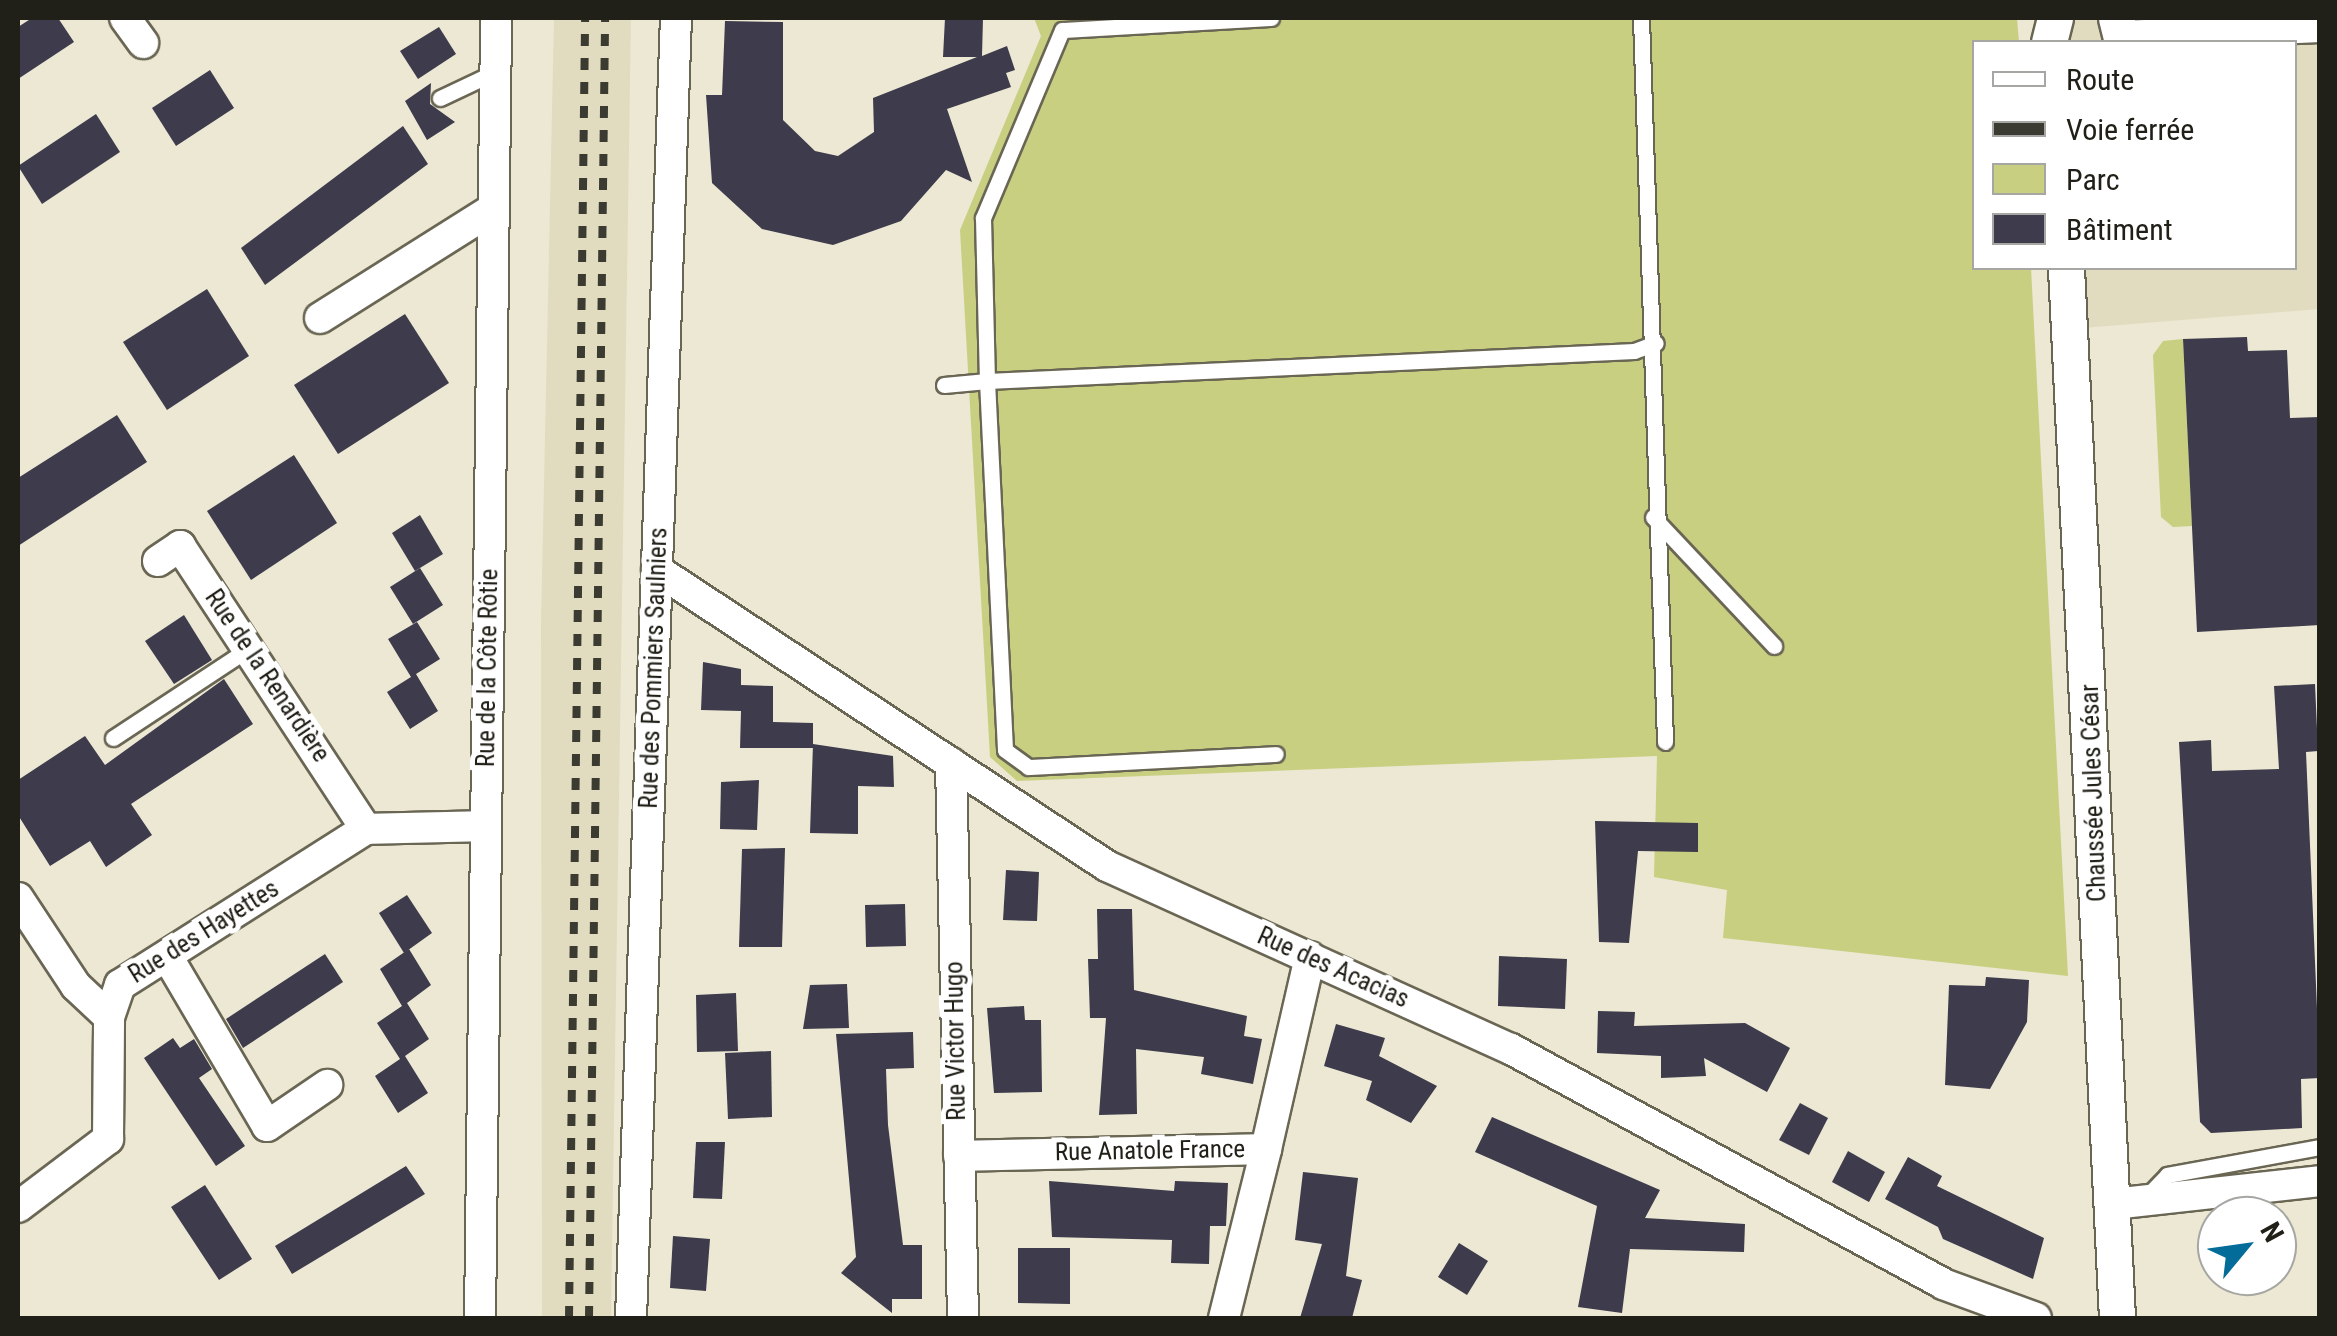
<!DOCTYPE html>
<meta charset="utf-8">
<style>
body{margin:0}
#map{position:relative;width:2337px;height:1336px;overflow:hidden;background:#ece8d3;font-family:"Roboto Condensed",sans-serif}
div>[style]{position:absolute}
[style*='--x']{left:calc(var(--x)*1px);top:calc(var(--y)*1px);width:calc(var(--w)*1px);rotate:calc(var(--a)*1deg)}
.built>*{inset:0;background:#e1dcc0}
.green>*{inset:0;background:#c8cf81}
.building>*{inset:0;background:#3d3b4c}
.roads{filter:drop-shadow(2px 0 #6a6654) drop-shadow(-2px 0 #6a6654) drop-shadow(0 2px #6a6654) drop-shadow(0 -2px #6a6654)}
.service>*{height:15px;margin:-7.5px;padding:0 7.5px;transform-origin:7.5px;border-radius:7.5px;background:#fff}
.minor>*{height:30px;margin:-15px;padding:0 15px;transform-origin:15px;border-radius:15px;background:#fff}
.tertiary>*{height:35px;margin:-17.5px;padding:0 17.5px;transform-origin:17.5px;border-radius:17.5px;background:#fff}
.rail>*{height:8px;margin-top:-4px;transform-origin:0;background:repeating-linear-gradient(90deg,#3c3b31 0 12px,transparent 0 24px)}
span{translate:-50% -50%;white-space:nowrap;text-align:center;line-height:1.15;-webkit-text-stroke:10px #fff;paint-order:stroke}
.street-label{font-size:25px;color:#212018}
.frame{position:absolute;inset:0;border:20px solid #212018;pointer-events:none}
.legend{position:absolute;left:1972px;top:40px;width:325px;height:230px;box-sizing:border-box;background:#fff;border:2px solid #a6a6a3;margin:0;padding:12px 18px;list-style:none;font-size:30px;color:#212018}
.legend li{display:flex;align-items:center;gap:20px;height:50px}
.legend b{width:50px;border:2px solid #a6a6a3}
.north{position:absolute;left:2197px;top:1196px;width:100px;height:100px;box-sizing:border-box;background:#fff;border:2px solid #a6a6a3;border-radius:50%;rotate:61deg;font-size:28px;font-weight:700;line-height:40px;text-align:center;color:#212018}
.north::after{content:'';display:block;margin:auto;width:35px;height:45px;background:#046c99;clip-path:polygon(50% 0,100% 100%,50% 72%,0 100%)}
</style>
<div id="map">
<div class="built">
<div style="clip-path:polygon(554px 18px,631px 18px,611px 1318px,542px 1318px,541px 622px)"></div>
<div style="clip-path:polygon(2061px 18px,2319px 18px,2319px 309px,2070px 329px,2068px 268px,2294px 268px,2294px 42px,2061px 42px)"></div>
</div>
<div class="green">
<div style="clip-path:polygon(1034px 18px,2017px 18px,2019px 42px,1974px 42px,1974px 268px,2031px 268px,2068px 976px,1723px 938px,1727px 890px,1654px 877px,1657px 756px,1017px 781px,990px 757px,960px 230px,1041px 36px)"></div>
<div style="clip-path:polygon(2183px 339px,2192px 526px,2173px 527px,2161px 517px,2153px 355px,2163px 341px)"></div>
</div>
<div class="building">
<div style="clip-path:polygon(32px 18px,58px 18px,74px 42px,18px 79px,18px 27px)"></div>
<div style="clip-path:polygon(945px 18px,983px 18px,982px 56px,1007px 46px,1015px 70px,1006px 73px,1011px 87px,947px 109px,972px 182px,946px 170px,901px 221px,833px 245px,762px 229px,712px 183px,706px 95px,722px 95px,725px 21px,783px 22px,783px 120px,815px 151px,838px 156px,874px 132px,873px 98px,977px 57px,943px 57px)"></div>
<div style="clip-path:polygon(439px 27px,456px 54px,418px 79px,400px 51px)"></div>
<div style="clip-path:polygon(210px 70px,234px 108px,176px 146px,152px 108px)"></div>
<div style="clip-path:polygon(431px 83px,430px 104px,455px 122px,427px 140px,405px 101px)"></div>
<div style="clip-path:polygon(96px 114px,120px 152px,42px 204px,18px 166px)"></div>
<div style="clip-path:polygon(403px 126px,428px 164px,265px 285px,241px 248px)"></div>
<div style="clip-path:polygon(207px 289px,249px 356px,167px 410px,123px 342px)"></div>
<div style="clip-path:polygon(405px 314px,449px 383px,338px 454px,294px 385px)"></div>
<div style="clip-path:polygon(2247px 337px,2248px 351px,2287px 350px,2290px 418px,2320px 417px,2320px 625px,2197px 632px,2183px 339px)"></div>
<div style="clip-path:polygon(117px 415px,147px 462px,18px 546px,18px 478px)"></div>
<div style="clip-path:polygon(294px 455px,337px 523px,251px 580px,207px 511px)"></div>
<div style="clip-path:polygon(420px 515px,443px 554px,415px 571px,392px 533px)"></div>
<div style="clip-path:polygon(420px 568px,443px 605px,413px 624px,390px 587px)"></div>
<div style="clip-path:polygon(184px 615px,212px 660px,174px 684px,145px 641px)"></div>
<div style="clip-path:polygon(417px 622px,440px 659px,416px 674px,438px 711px,410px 729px,387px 692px,411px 677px,388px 639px)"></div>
<div style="clip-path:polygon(703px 662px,741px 669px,741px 685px,773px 686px,773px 722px,813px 723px,813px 748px,740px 748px,741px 711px,701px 710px)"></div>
<div style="clip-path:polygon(224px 679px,253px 724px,131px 804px,152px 835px,106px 867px,90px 841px,50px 866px,18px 815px,18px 780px,85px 736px,105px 765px)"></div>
<div style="clip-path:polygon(2315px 684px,2318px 751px,2306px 752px,2320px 1078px,2301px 1079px,2302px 1128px,2211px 1133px,2200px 1122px,2179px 742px,2211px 740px,2212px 771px,2279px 769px,2274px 686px)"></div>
<div style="clip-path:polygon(813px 744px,893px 756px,894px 787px,858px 786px,858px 834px,810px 833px)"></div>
<div style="clip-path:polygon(759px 780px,757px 830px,720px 829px,721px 782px)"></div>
<div style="clip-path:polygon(1595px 821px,1698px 823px,1698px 852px,1638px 851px,1629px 943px,1599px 942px)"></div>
<div style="clip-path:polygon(785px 848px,782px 947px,739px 947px,742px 849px)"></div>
<div style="clip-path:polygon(1006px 870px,1039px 872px,1037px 921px,1003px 920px)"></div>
<div style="clip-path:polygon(407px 895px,432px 933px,404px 953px,379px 913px)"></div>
<div style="clip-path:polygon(905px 904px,906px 946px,866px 947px,865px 905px)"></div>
<div style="clip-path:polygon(1097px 909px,1132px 909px,1134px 990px,1247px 1016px,1244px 1036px,1262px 1039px,1253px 1084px,1201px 1074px,1204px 1057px,1136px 1049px,1137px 1114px,1099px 1115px,1106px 1018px,1090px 1018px,1088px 959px,1098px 959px)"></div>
<div style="clip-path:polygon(409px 949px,431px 985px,407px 1003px,429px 1039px,405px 1056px,428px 1093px,398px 1113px,375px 1076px,400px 1059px,377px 1023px,402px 1006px,380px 969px)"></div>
<div style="clip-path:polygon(325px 954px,343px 982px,243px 1048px,226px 1019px)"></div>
<div style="clip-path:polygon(1499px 956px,1567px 959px,1565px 1009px,1498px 1006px)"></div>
<div style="clip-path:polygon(1986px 977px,2029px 980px,2027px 1022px,1990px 1089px,1945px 1085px,1949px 985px,1985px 986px)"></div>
<div style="clip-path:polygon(847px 984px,849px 1028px,803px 1029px,810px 985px)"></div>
<div style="clip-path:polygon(736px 993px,738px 1051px,697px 1052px,696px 995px)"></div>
<div style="clip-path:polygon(1024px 1006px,1025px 1020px,1041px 1020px,1042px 1092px,994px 1093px,987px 1008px)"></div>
<div style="clip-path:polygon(1598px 1011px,1635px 1012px,1634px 1026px,1745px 1023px,1790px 1048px,1767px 1092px,1704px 1058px,1706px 1076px,1661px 1078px,1661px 1056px,1597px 1053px)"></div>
<div style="clip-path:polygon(1336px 1024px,1385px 1038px,1379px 1056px,1437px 1086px,1411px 1123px,1366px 1100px,1372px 1081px,1324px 1066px)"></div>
<div style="clip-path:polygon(913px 1032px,914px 1068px,886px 1069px,888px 1125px,903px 1245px,922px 1245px,922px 1299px,892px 1299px,892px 1313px,841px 1273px,856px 1257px,836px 1034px)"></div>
<div style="clip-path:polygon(173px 1038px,180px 1048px,194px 1039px,212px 1069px,199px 1078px,245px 1146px,216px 1166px,144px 1058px)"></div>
<div style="clip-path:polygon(771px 1051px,772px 1117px,728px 1119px,725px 1053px)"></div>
<div style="clip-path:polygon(1800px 1103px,1828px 1118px,1809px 1155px,1779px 1140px)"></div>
<div style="clip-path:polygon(1492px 1117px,1660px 1190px,1645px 1218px,1745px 1224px,1744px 1252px,1630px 1249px,1622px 1313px,1578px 1307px,1597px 1206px,1475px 1152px)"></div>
<div style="clip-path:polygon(696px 1142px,725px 1142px,722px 1199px,693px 1198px)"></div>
<div style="clip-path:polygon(1848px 1151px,1885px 1172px,1869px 1202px,1832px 1182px)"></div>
<div style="clip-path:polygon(1908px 1157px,1942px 1176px,1937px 1186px,2044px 1238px,2033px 1279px,1943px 1239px,1938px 1227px,1885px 1199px)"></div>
<div style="clip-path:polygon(406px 1166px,425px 1194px,292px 1274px,275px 1246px)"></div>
<div style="clip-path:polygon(1303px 1172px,1358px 1178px,1346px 1276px,1362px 1280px,1352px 1318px,1300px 1318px,1322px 1244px,1295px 1240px)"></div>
<div style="clip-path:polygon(1049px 1181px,1174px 1191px,1175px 1181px,1228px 1183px,1226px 1226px,1210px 1226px,1209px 1264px,1171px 1263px,1172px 1240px,1052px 1237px)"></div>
<div style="clip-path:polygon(205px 1185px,252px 1259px,219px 1280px,171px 1207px)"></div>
<div style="clip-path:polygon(673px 1236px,710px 1239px,706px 1291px,670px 1288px)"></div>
<div style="clip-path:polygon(1459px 1243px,1488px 1261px,1467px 1295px,1438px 1277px)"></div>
<div style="clip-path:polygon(1018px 1248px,1070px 1248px,1070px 1304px,1018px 1303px)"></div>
</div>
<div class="roads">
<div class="service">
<div style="--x:1271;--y:18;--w:209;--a:176.7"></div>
<div style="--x:1062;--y:30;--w:204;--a:112.8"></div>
<div style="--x:983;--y:218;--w:163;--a:88.6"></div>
<div style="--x:987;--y:381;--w:648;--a:-2.65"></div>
<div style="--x:1634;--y:351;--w:23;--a:-20"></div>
<div style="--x:1641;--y:18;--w:724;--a:88.1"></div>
<div style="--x:440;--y:98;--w:61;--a:-25.3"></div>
<div style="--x:944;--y:385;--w:43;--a:-5.3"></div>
<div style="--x:987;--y:381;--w:369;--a:87.2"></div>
<div style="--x:1005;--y:750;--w:29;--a:36"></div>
<div style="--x:1028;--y:767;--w:248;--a:-3"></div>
<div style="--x:1653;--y:517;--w:177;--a:46.8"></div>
<div style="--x:113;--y:738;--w:162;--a:-33.4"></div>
<div style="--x:2147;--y:1196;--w:29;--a:-46"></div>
<div style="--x:2167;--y:1175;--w:156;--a:-10.4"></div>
</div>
<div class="minor">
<div style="--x:125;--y:18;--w:31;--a:54"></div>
<div style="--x:2123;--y:36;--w:197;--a:-2.6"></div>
<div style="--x:320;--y:318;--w:204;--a:-32.2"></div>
<div style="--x:158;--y:561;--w:27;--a:-34"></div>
<div style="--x:180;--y:546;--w:339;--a:56.7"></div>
<div style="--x:657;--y:570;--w:539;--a:33.34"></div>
<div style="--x:1107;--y:866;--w:444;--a:24.4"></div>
<div style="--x:1511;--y:1049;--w:492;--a:28.5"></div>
<div style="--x:1943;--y:1284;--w:99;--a:20.1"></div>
<div style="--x:951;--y:763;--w:555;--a:88.76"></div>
<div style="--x:18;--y:898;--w:105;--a:56.6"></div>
<div style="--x:76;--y:986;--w:45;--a:43.2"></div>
<div style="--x:167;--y:956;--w:197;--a:59.5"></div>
<div style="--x:267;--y:1126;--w:73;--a:-34.3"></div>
<div style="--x:959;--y:1156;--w:307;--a:-1.3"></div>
<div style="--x:1266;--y:1149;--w:197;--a:-77.1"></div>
<div style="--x:2113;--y:1204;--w:208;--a:-6.3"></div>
<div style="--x:18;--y:1207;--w:113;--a:-37.1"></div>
<div style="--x:108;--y:1139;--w:122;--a:-89.5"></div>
<div style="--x:109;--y:1017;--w:34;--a:-71"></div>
<div style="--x:120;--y:985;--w:291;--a:-32.4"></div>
<div style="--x:366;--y:829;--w:119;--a:-1.4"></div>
<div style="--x:480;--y:1318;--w:1300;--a:-89.29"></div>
<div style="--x:631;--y:1318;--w:1301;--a:-88.02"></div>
<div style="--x:1224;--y:1318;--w:174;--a:-76"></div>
</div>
<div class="tertiary">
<div style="--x:2116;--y:18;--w:25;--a:76"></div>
<div style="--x:2049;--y:42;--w:25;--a:-76"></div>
<div style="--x:2066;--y:268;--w:1051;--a:87.22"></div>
</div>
</div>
<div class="rail">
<div style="--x:569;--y:1318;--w:1300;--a:-89.29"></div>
<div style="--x:589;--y:1318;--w:1300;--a:-89.29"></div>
</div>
<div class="street-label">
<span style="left:488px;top:668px;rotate:-89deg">Rue de la Côte Rôtie</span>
<span style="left:654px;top:668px;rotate:-88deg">Rue des Pommiers Saulniers</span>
<span style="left:267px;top:676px;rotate:56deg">Rue de la Renardière</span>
<span style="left:2094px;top:793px;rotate:-92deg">Chaussée Jules César</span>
<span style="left:204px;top:932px;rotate:-32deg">Rue des Hayettes</span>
<span style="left:1333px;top:968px;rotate:24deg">Rue des Acacias</span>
<span style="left:956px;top:1041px;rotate:-91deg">Rue Victor Hugo</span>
<span style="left:1150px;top:1151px;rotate:-1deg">Rue Anatole France</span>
</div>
<div class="frame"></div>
<ul class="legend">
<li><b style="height:12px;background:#fff"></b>Route</li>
<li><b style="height:12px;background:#3c3b31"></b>Voie ferrée</li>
<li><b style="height:28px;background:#c8cf81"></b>Parc</li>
<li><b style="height:28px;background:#3d3b4c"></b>Bâtiment</li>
</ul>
<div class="north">N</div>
</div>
